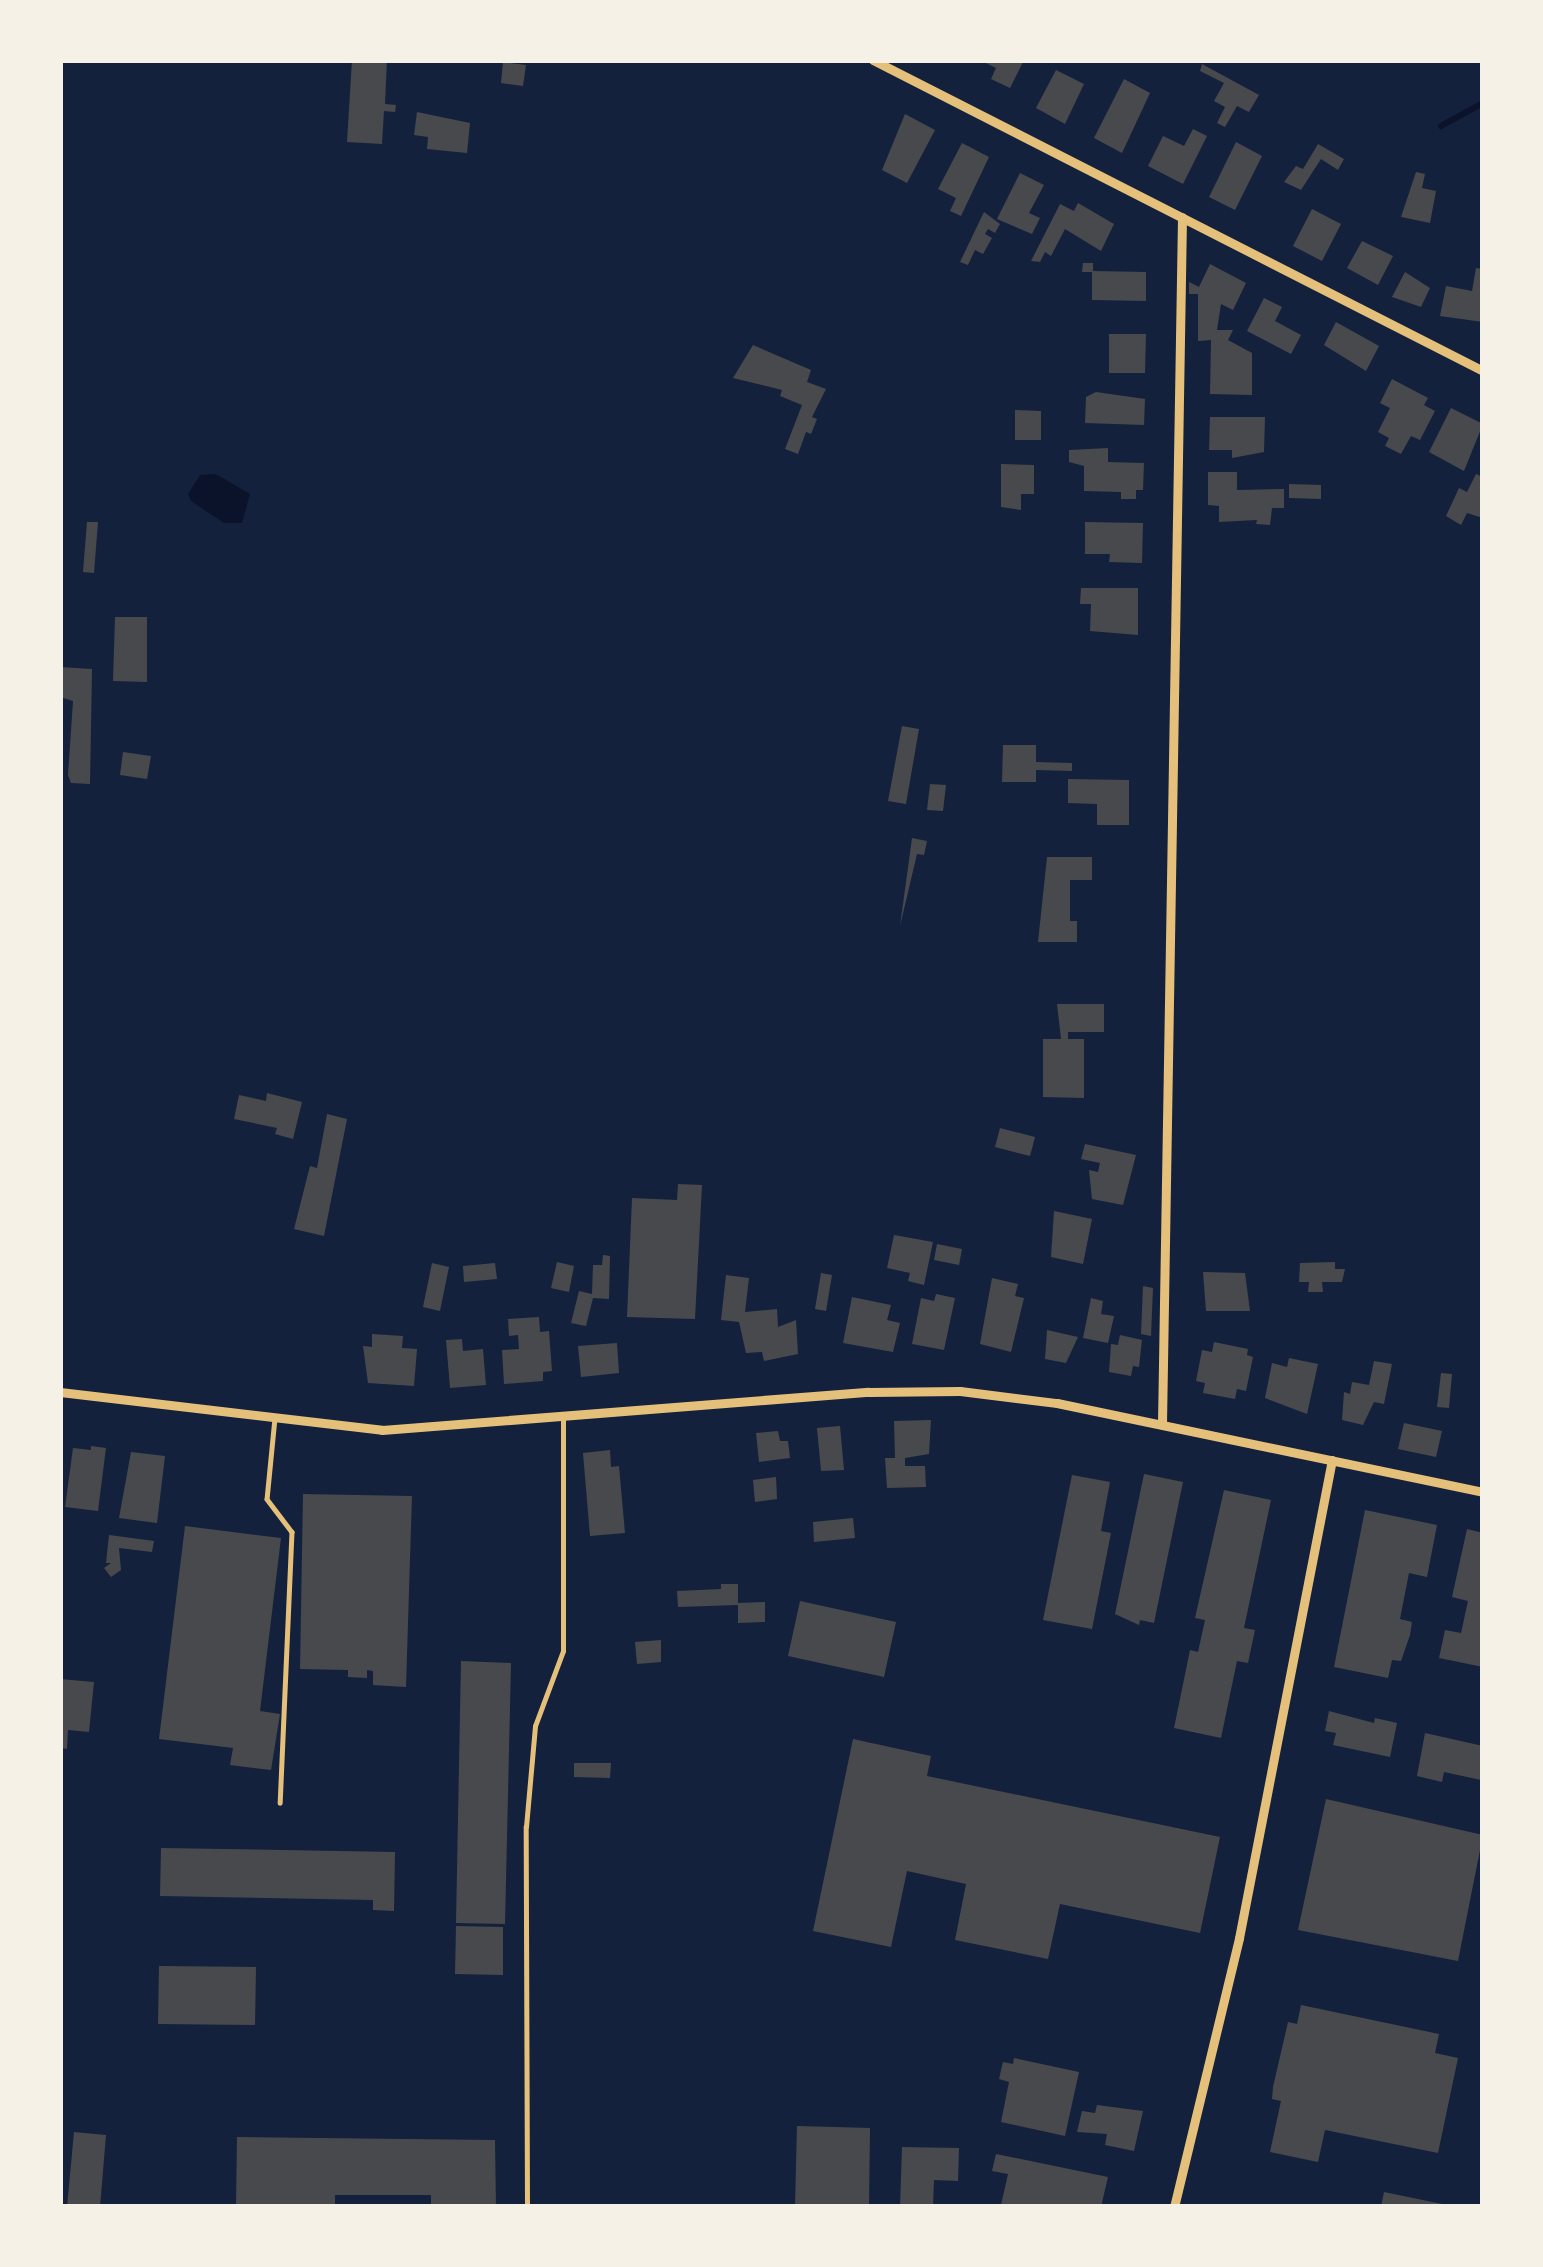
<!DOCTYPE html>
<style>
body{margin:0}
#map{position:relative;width:1543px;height:2267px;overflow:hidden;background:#14213d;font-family:"Noto Serif",serif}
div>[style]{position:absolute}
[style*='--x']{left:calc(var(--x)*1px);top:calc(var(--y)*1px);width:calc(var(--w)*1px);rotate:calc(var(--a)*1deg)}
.water>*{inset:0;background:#0b132b}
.stream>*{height:6px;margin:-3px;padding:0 3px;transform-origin:3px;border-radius:3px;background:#0b132b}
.building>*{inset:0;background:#48494c}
.service>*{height:4.5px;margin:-2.25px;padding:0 2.25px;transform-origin:2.25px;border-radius:2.25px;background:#e5c07b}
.minor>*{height:9px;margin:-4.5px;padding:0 4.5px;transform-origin:4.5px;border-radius:4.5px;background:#e5c07b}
span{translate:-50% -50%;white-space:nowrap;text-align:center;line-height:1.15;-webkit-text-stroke:9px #f6f1e7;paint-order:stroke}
.frame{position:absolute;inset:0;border:63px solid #f6f1e7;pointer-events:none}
</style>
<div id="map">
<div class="water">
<div style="clip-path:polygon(216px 474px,250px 494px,242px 523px,224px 523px,191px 501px,188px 494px,200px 475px)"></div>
</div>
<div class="stream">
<div style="--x:1441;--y:126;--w:48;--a:-28.7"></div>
</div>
<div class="building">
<div style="clip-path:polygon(352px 60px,387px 60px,385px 104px,396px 105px,395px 112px,384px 111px,382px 144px,347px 142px)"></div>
<div style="clip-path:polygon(980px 60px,1024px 60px,1010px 88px,991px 79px,996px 68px)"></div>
<div style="clip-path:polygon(503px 62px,526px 65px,523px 86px,501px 83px)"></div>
<div style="clip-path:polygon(1202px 64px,1259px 95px,1249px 112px,1237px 106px,1225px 127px,1217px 123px,1225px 107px,1214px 101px,1224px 83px,1200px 71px)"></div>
<div style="clip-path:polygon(1056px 70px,1084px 84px,1065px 124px,1036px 108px)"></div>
<div style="clip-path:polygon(1124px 79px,1150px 93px,1122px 153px,1094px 138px)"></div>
<div style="clip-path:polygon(417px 112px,470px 123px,467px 153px,427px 149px,428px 137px,414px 135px)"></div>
<div style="clip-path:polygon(905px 114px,935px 130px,907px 183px,882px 170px)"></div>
<div style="clip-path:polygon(1193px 129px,1207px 136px,1183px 184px,1148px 166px,1163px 136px,1184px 146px)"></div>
<div style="clip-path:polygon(1236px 142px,1262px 156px,1235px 210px,1209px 197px)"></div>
<div style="clip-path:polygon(962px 143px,989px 157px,961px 216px,950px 211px,956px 198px,938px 189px)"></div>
<div style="clip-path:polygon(1318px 144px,1344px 159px,1338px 170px,1321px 159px,1301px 190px,1284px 182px,1296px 166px,1303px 169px)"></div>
<div style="clip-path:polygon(1416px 172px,1425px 174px,1422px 188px,1436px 191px,1430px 223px,1401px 217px)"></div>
<div style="clip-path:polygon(1020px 173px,1044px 185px,1029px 213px,1040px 218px,1032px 234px,997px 219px)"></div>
<div style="clip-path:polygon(1078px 203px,1114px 224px,1101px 251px,1065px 229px,1051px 256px,1045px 252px,1040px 262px,1031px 261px,1060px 204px,1074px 211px)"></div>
<div style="clip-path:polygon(1312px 209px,1341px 224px,1322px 261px,1293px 246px)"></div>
<div style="clip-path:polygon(984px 212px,1000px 224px,995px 233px,988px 229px,985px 234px,992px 238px,983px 254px,975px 250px,968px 265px,960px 262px)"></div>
<div style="clip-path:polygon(1362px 241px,1393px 256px,1378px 285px,1347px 268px)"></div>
<div style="clip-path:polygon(1083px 263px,1093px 263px,1093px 271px,1146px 272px,1146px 301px,1092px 300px,1092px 272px,1082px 272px)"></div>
<div style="clip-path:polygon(1210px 264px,1246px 283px,1233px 310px,1221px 304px,1217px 330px,1233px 330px,1228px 340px,1252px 353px,1252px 395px,1210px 394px,1211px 340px,1198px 341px,1198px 294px,1189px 294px,1189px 282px,1199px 287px)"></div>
<div style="clip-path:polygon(1476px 268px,1483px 269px,1483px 322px,1440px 316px,1446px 286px,1472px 291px)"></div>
<div style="clip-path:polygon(1405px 272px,1430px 288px,1421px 307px,1392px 297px)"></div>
<div style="clip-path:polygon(1264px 298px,1282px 307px,1275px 321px,1301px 335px,1291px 354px,1247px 331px)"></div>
<div style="clip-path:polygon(1336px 322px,1379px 346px,1366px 371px,1324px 345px)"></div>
<div style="clip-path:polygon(1109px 334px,1146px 334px,1145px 373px,1109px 373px)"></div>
<div style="clip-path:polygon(753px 345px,811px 370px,807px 382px,826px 389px,812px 417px,817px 419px,811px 434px,806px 432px,798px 454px,785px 449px,802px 405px,780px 396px,782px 390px,733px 378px)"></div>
<div style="clip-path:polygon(1392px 379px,1428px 398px,1424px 405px,1435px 411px,1420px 440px,1411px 436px,1401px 454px,1385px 446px,1389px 438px,1378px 432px,1390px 408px,1380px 403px)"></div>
<div style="clip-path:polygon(1096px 392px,1145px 399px,1144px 425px,1085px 423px,1086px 397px)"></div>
<div style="clip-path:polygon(1451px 408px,1483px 424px,1464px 471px,1429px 452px)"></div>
<div style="clip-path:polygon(1015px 410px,1041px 411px,1041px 440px,1015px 440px)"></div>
<div style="clip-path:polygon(1210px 417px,1265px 417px,1264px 452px,1232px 458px,1232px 450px,1209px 450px)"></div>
<div style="clip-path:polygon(1108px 448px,1108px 462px,1144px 463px,1143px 490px,1136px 490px,1136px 499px,1121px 499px,1121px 492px,1084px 491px,1084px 466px,1069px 462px,1069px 450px)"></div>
<div style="clip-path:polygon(1001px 464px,1034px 465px,1034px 494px,1021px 494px,1021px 510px,1001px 507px)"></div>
<div style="clip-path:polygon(1208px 472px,1237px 472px,1237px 490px,1284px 489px,1284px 508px,1272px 508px,1270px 525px,1256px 524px,1257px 520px,1219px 522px,1219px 506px,1208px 505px)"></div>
<div style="clip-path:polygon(1476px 474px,1483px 477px,1483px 518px,1467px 513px,1461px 525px,1446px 516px,1459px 488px,1467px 492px)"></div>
<div style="clip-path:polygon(1289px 484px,1321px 485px,1321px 499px,1289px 498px)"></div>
<div style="clip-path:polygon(87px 522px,98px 522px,94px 573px,83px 572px)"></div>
<div style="clip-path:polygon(1085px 522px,1143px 523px,1142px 563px,1109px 562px,1110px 554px,1085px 554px)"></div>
<div style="clip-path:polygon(1081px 588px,1138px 588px,1138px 635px,1090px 631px,1091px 604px,1080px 604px)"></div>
<div style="clip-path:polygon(115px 617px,147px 617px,147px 682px,113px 681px)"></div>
<div style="clip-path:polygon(60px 667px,92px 669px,90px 784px,71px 783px,68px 775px,73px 701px,60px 697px)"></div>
<div style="clip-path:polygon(902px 726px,919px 729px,906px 804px,888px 801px)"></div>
<div style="clip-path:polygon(1003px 745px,1036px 745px,1036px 762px,1072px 763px,1072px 771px,1036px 770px,1036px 782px,1002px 782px)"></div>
<div style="clip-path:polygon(123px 752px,151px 756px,147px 779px,120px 775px)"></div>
<div style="clip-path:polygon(1068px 779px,1129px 780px,1129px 825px,1097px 825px,1097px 804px,1068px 803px)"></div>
<div style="clip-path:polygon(930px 784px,946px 785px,943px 811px,927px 810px)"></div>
<div style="clip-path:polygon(912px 838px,927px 841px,924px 855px,917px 854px,900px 926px)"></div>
<div style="clip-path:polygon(1047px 857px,1092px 857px,1092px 880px,1070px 880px,1070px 921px,1077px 921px,1077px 942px,1038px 942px)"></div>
<div style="clip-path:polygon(1057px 1004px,1104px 1004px,1104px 1032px,1068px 1032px,1068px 1039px,1084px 1039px,1084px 1098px,1043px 1097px,1043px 1039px,1061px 1039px)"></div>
<div style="clip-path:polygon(267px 1093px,302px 1102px,293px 1139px,275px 1134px,277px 1128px,234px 1119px,239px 1095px,266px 1101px)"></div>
<div style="clip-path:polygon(327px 1114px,347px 1119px,324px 1236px,294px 1229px,310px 1166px,317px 1168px)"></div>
<div style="clip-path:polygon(1000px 1128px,1035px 1137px,1030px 1156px,995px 1147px)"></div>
<div style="clip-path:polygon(1085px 1144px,1136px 1155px,1123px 1205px,1092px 1199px,1089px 1170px,1098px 1172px,1100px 1163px,1081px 1159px)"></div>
<div style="clip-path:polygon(678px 1184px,702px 1185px,695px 1319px,627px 1317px,632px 1198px,677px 1200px)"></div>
<div style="clip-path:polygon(1054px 1211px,1092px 1219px,1083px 1264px,1051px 1257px)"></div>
<div style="clip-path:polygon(894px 1235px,933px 1242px,924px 1285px,908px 1281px,910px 1273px,887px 1268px)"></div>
<div style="clip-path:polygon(937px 1244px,962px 1249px,959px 1265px,934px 1260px)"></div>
<div style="clip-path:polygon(603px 1255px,610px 1256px,609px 1299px,593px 1298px,586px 1326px,571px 1323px,579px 1291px,592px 1294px,593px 1265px,602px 1265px)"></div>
<div style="clip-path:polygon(557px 1262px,574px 1266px,569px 1292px,551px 1288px)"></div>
<div style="clip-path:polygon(1335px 1262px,1335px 1269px,1345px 1269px,1342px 1282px,1322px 1282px,1323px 1292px,1308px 1292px,1309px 1282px,1299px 1282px,1300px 1263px)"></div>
<div style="clip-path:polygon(432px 1263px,449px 1267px,440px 1311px,423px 1307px)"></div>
<div style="clip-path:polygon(495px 1263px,497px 1279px,464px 1282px,463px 1266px)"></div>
<div style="clip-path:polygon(1203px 1272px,1245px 1273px,1250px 1311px,1206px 1311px)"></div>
<div style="clip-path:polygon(821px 1273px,832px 1275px,826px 1311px,815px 1309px)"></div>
<div style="clip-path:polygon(726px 1275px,749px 1278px,745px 1312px,777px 1309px,778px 1327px,796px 1320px,798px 1354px,764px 1361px,762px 1352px,746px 1353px,739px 1322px,721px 1320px)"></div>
<div style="clip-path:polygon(992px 1278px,1018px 1284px,1015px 1296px,1024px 1298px,1011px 1352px,980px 1344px)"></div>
<div style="clip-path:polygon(1143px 1286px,1153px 1288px,1151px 1336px,1141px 1334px)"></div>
<div style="clip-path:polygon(936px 1294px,955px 1298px,944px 1350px,912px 1344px,921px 1298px,934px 1301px)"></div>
<div style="clip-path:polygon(852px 1297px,891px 1305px,887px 1320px,900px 1323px,893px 1352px,843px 1343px)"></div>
<div style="clip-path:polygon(1091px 1298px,1103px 1301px,1101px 1314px,1114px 1316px,1108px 1343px,1083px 1338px)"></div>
<div style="clip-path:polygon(539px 1317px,540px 1332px,549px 1331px,552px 1371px,543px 1372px,543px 1381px,504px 1384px,502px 1350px,519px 1349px,518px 1335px,509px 1336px,508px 1319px)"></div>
<div style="clip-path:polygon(1047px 1330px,1078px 1337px,1066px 1363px,1045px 1359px)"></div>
<div style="clip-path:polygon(372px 1334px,403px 1336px,402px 1348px,417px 1349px,414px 1386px,368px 1383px,363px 1346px,372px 1347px)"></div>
<div style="clip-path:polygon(1120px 1335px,1142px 1340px,1139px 1367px,1133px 1366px,1131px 1376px,1109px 1372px,1111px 1344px,1118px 1345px)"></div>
<div style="clip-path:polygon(462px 1339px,463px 1351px,483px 1349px,486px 1385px,450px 1388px,446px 1340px)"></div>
<div style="clip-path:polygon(1214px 1342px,1248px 1349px,1247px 1355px,1253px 1357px,1246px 1391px,1237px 1389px,1235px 1399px,1203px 1393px,1205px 1383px,1196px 1381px,1202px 1350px,1212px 1352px)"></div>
<div style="clip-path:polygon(617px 1343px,619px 1373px,581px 1377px,578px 1346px)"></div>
<div style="clip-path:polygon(1289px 1358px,1318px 1364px,1307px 1414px,1265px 1398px,1272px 1363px,1287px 1367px)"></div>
<div style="clip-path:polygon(1374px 1361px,1392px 1364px,1384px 1404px,1374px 1402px,1363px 1425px,1342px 1420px,1344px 1392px,1350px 1394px,1352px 1382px,1369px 1385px)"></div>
<div style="clip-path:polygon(1441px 1373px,1452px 1374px,1449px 1408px,1437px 1407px)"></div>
<div style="clip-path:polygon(931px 1420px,929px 1454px,905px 1458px,905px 1466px,925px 1466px,926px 1487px,887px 1488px,885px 1458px,895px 1458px,894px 1421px)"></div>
<div style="clip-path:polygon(1404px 1423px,1442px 1431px,1436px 1457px,1398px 1449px)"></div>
<div style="clip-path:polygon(840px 1426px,844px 1470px,821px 1471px,817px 1428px)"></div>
<div style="clip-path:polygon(778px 1431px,780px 1441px,788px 1441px,790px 1458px,759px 1462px,756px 1433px)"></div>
<div style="clip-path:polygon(91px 1446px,106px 1448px,98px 1511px,65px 1507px,73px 1448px,91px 1450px)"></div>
<div style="clip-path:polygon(610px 1450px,611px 1467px,619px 1466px,625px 1533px,590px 1536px,583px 1453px)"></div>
<div style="clip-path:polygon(131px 1452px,165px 1456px,157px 1523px,119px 1518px)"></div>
<div style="clip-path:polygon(1144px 1474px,1183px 1482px,1154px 1623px,1140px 1620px,1139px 1625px,1115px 1614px)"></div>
<div style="clip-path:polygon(1072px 1475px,1110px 1482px,1101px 1531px,1111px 1533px,1092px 1629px,1043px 1620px)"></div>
<div style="clip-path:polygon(776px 1477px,777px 1499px,755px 1502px,753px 1480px)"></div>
<div style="clip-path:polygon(1224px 1490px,1271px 1500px,1244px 1628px,1255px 1630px,1248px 1663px,1237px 1661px,1221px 1738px,1174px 1728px,1190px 1650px,1198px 1652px,1205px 1620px,1195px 1618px)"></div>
<div style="clip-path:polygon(303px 1494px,412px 1496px,406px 1687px,373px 1685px,373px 1671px,367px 1670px,367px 1678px,348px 1677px,348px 1670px,300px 1669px)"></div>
<div style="clip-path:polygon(1365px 1510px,1437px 1525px,1427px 1577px,1409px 1573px,1400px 1619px,1412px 1622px,1410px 1635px,1401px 1661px,1392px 1660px,1388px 1678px,1334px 1667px)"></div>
<div style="clip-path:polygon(853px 1518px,855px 1538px,814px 1542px,813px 1522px)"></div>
<div style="clip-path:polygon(185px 1526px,281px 1538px,260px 1711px,280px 1714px,271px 1770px,230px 1765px,233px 1748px,159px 1739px)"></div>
<div style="clip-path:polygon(1467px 1529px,1483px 1533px,1483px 1667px,1439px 1658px,1445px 1630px,1461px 1633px,1468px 1601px,1452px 1597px)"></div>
<div style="clip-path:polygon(109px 1535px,154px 1541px,152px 1552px,119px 1548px,121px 1570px,111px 1577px,104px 1568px,111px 1563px,106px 1563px)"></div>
<div style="clip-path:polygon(721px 1584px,738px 1584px,738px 1603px,765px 1602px,765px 1622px,738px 1623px,738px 1605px,678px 1607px,677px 1591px,721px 1589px)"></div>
<div style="clip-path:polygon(800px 1601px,896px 1622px,884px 1677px,788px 1656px)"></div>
<div style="clip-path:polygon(661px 1640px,661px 1662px,637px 1664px,635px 1642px)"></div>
<div style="clip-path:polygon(461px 1661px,511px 1663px,505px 1924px,456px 1923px)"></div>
<div style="clip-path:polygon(60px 1679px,94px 1682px,89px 1732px,68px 1730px,67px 1749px,60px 1748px)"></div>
<div style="clip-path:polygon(1329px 1711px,1374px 1723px,1375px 1718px,1397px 1723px,1390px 1757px,1333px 1745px,1336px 1733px,1325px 1731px)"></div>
<div style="clip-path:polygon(1425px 1733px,1483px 1746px,1481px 1780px,1444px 1772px,1442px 1782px,1417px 1776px)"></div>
<div style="clip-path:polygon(853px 1739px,931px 1756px,927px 1776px,1220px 1837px,1200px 1933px,1060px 1904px,1048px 1959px,955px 1940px,966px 1884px,907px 1871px,891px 1947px,813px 1931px)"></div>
<div style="clip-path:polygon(574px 1763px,611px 1763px,610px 1778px,574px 1777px)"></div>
<div style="clip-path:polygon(1326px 1799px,1483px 1835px,1458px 1961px,1298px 1930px)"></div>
<div style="clip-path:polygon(161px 1848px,395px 1852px,394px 1911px,373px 1910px,373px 1900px,160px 1896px)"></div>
<div style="clip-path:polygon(456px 1926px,503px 1927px,503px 1975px,455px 1974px)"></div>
<div style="clip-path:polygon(159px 1966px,256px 1967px,255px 2025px,158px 2024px)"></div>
<div style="clip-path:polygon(1301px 2005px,1439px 2034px,1435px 2053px,1458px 2058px,1438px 2153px,1325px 2130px,1318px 2162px,1270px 2152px,1281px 2101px,1272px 2099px,1273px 2087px,1288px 2022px,1297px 2024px)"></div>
<div style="clip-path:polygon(1014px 2058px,1079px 2072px,1065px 2136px,1001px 2122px,1009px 2082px,999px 2079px,1003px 2062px,1013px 2064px)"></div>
<div style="clip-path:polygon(1097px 2105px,1143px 2111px,1134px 2151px,1105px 2145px,1107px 2134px,1077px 2132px,1082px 2111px,1095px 2113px)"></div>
<div style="clip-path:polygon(797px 2126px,870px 2128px,869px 2207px,795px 2207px)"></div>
<div style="clip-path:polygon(74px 2132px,106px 2135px,100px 2207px,67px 2207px)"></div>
<div style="clip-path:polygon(237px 2137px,495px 2140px,496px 2207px,431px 2207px,431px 2195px,335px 2195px,335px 2207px,236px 2207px)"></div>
<div style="clip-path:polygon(902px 2147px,959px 2148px,958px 2181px,934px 2180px,933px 2207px,900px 2207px)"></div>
<div style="clip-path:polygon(996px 2154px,1108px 2177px,1101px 2207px,1001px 2205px,1008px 2174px,992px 2171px)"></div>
<div style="clip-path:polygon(1384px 2192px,1447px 2205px,1447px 2207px,1381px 2207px)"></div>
</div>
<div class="service">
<div style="--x:275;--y:1418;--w:81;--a:95.6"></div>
<div style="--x:267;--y:1499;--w:41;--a:52.9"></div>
<div style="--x:292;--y:1532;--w:271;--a:92.5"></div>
<div style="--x:527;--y:2207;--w:380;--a:-90.2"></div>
<div style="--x:526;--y:1827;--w:101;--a:-84.9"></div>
<div style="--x:535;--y:1726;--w:80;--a:-69.5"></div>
<div style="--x:563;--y:1651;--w:233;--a:-90"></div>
</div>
<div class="minor">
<div style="--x:873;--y:60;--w:685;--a:27.01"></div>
<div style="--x:60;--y:1392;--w:324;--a:6.7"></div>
<div style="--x:382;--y:1430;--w:488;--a:-4.5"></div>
<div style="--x:869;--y:1392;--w:91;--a:-0.6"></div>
<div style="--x:960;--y:1391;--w:98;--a:7.1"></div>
<div style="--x:1057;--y:1403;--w:435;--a:11.8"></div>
<div style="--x:1162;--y:1424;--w:1207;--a:-89.05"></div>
<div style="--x:1174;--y:2207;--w:277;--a:-76.4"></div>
<div style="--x:1239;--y:1938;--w:487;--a:-79"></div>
</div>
<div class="frame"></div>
</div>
